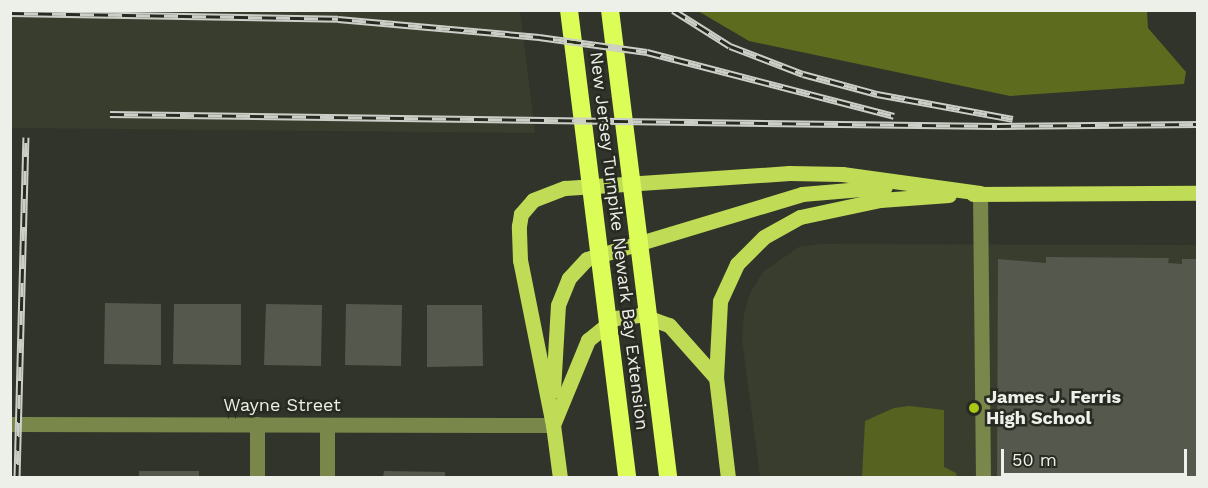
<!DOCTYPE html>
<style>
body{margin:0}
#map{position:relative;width:1208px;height:488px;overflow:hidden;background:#31342a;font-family:"Work Sans",sans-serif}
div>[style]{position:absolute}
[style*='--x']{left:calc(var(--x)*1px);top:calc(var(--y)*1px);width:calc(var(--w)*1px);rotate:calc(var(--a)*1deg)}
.built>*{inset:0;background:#393d2d}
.green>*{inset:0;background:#566320}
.forest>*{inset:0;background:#5c6b1d}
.building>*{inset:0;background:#55584d}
.minor>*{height:15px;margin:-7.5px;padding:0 7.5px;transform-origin:7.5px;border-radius:7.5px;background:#79874b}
.major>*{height:15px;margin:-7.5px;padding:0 7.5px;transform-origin:7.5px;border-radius:7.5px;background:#c0db56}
.highway>*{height:18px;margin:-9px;padding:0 9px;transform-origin:9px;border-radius:9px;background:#dcfc57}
.rail>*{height:7px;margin-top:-3.5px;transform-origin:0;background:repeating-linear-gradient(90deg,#272a20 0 14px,#cccec8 0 28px);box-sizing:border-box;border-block:2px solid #cccec8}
.dots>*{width:16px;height:16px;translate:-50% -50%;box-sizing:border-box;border:3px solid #272a20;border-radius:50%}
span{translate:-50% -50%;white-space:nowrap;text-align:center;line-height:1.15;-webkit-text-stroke:5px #272a20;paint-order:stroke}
.street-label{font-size:18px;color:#edefe9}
.poi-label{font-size:18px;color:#edefe9;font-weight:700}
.left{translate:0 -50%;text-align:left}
.frame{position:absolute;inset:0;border:12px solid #edefe9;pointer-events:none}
.scale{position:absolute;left:1001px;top:449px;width:186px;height:27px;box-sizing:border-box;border:3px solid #edefe9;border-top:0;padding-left:8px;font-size:18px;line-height:21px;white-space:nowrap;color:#edefe9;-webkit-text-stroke:4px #272a20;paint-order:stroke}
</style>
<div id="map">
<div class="built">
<div style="clip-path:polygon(520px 11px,535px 133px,11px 128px,11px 11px)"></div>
<div style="clip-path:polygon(821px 244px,1197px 245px,1197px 477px,760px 477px,742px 339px,744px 314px,750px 293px,763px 272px,799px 247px)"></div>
</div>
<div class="green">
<div style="clip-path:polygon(909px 406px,944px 410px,944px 467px,956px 473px,957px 477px,862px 477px,865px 421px,894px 408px)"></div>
</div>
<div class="forest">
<div style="clip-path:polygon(1121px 10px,1147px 12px,1148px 28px,1186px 72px,1184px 84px,1010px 96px,749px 41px,698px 11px)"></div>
</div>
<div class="building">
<div style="clip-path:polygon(1046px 257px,1169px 258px,1168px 263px,1182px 264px,1182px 259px,1198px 259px,1198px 478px,997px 477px,998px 259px,1046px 263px)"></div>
<div style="clip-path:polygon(105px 303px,161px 304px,161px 365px,104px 364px)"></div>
<div style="clip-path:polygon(174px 304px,241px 304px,241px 365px,173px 364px)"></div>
<div style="clip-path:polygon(266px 304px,322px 305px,321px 366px,264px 365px)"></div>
<div style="clip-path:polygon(346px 304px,402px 305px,401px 366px,345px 365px)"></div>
<div style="clip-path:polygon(427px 305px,482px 305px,483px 366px,427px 367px)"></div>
<div style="clip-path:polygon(139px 471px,199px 471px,199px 478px,139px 478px)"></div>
<div style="clip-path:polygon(384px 471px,445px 472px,445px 478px,383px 478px)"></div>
</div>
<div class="minor">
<div style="--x:980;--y:193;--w:285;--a:89.4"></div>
<div style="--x:10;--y:424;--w:543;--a:0.11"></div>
<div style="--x:257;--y:478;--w:54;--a:-90"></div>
<div style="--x:327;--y:478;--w:53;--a:-90"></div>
</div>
<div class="major">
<div style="--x:973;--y:194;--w:225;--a:-0.3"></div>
<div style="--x:553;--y:391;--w:86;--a:-86.7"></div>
<div style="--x:558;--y:305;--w:29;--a:-68"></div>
<div style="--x:569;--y:278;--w:26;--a:-47"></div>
<div style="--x:587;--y:259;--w:225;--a:-16.8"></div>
<div style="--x:802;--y:194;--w:83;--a:-4.8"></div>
<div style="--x:553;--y:425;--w:92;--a:-67.6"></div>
<div style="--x:588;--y:340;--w:35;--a:-39"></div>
<div style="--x:615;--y:318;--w:26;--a:-7"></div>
<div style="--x:641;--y:315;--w:30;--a:20"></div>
<div style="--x:669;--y:325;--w:71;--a:48.4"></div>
<div style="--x:560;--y:478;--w:53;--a:-97.5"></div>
<div style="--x:553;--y:425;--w:168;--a:-101.3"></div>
<div style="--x:520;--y:260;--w:34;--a:-92"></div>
<div style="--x:519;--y:226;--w:12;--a:-81"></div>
<div style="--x:521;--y:214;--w:18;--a:-49"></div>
<div style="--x:533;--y:200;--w:34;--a:-21"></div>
<div style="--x:565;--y:188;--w:225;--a:-3.8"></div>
<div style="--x:789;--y:173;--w:53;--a:1.1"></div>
<div style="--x:842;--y:174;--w:139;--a:7.8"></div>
<div style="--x:728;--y:478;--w:101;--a:-96.8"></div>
<div style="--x:716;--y:378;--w:77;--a:-87"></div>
<div style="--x:720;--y:301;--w:41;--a:-65.3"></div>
<div style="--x:737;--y:264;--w:38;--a:-45"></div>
<div style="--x:764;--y:237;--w:41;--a:-29.1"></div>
<div style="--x:800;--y:217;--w:82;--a:-12"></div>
<div style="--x:880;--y:200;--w:69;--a:-4.1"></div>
</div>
<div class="highway">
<div style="--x:569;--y:10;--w:472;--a:82.9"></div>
<div style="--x:610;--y:10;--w:472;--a:82.9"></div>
</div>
<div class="rail">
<div style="--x:673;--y:10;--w:67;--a:32.3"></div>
<div style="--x:730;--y:46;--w:78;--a:21"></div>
<div style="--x:803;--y:74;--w:77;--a:15.1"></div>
<div style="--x:877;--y:94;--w:138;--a:10.4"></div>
<div style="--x:10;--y:13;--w:328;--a:1"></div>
<div style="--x:338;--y:19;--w:202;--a:5.1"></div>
<div style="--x:539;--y:37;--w:109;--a:7.9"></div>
<div style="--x:647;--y:52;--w:255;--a:14.5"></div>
<div style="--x:110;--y:114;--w:887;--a:0.78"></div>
<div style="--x:997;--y:126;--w:201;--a:-0.6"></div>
<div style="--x:17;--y:478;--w:341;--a:-88.5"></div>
</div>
<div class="dots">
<div style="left:974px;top:408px;background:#aac717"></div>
</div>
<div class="street-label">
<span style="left:619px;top:241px;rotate:83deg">New Jersey Turnpike Newark Bay Extension</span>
<span style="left:282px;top:405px">Wayne Street</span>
</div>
<div class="poi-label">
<span class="left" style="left:986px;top:408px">James J. Ferris<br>High School</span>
</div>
<div class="frame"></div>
<div class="scale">50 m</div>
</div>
